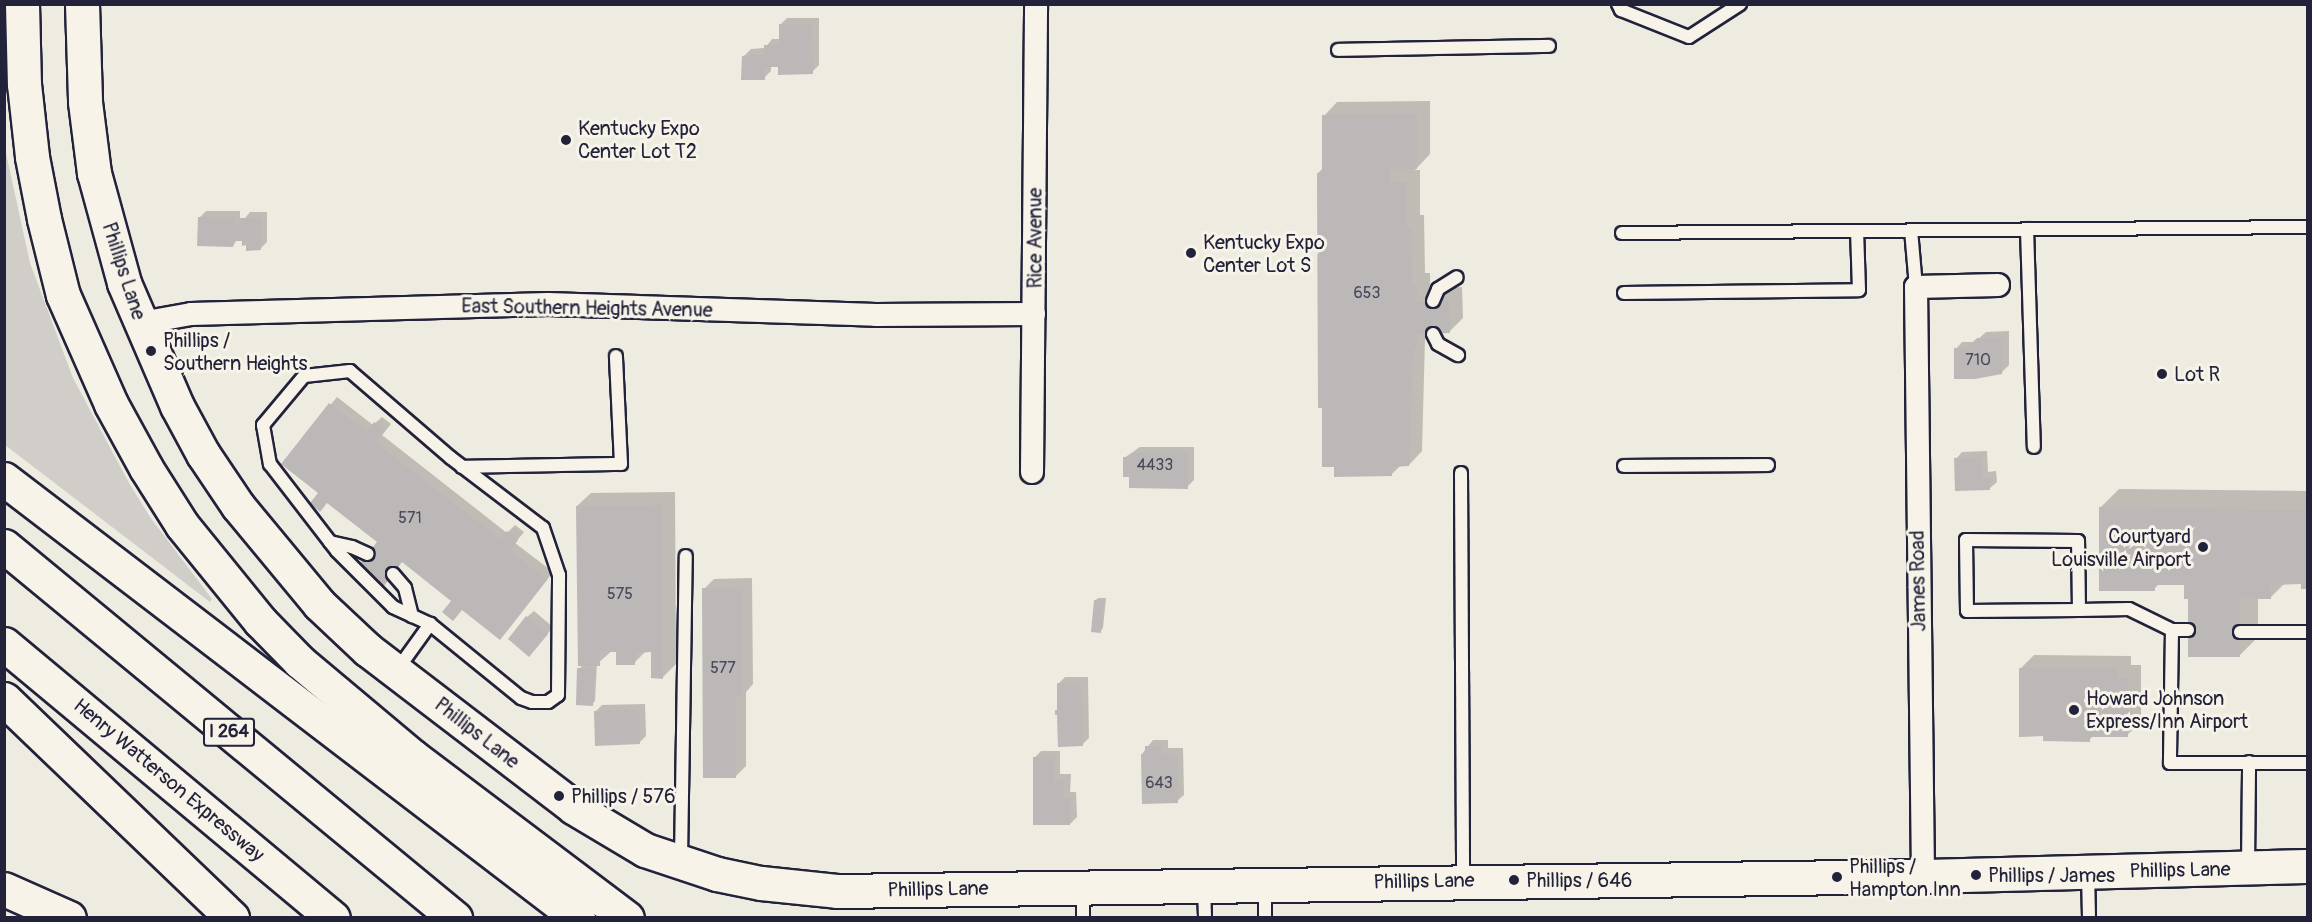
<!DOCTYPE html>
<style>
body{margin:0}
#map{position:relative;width:2312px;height:922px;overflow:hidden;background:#eeebe1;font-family:Pangolin,sans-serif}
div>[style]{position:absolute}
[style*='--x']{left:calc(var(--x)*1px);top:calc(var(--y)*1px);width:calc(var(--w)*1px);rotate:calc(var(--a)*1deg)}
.green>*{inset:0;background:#d1cdc9}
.shadow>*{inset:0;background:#0003}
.building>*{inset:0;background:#bbb8b7}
.roads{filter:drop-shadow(2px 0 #22223b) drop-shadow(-2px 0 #22223b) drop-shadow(0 2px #22223b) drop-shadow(0 -2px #22223b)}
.service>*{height:12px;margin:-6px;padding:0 6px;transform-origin:6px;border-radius:6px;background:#f7f3e8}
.minor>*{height:22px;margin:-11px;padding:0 11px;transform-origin:11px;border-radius:11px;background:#f7f3e8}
.secondary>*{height:33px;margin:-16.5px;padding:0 16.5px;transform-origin:16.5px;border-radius:16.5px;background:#f7f3e8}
.motorway>*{height:33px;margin:-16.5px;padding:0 16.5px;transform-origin:16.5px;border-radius:16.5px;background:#f7f3e8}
.dots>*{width:16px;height:16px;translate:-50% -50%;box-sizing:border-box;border:3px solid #f7f3e8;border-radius:50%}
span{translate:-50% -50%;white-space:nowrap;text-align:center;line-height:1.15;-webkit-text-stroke:6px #f7f3e8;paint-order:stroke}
.number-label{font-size:16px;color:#48485a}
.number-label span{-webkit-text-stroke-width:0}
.shield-label span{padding:2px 4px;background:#f7f3e8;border:2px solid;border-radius:4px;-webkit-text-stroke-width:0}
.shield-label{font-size:18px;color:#22223b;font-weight:700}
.poi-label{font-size:20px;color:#22223b}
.left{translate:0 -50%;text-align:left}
.right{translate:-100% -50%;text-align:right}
.street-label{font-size:20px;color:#22223b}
.frame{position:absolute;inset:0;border:6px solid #22223b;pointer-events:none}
</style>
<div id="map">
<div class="green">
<div style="clip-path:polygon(4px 144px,30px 263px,73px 378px,129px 483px,150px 517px,212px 599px,210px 602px,5px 445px)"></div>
</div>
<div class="shadow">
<div style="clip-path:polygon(787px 18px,819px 18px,819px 65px,812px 72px,771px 65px,771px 71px,764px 78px,744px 56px,751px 49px,765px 48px,772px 39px,780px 39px,780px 25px)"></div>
<div style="clip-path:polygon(1430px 101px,1430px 154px,1415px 170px,1420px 170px,1420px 215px,1424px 215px,1425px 273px,1430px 273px,1430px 289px,1462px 287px,1463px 318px,1449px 332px,1430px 334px,1425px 339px,1422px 451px,1409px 465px,1401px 465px,1391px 475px,1318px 173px,1323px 168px,1324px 116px,1337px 102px)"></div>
<div style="clip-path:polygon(206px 211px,240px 211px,240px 218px,245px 218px,250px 212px,267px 212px,267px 242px,260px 249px,244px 240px,238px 239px,233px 245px,199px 218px)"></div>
<div style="clip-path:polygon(2009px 331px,2009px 365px,2002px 372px,1956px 349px,1962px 342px,1975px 342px,1986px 332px)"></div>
<div style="clip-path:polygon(337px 397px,373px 425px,382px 417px,391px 424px,382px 435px,507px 533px,515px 525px,524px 532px,515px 543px,553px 572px,507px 631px,453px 601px,283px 464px)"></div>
<div style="clip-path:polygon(1140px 447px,1194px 447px,1194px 480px,1187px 487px,1131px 476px,1124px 458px)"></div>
<div style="clip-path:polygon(1987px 451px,1988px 472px,1996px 471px,1997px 482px,1990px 488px,1956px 459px,1962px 452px)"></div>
<div style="clip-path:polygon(2119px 489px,2308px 491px,2308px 588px,2303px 583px,2285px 583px,2270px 598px,2258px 598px,2258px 637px,2239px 656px,2190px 597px,2185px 583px,2160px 583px,2154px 589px,2100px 508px)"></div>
<div style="clip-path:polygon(675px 492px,676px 664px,663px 677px,652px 651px,646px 651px,634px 663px,613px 650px,597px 664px,595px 701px,592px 704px,579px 669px,583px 665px,577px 506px,591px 493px)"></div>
<div style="clip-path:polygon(752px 578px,753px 684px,746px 692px,746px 766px,736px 776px,704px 589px,714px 579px)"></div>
<div style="clip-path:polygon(1098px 598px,1106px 598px,1103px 628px,1100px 631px,1095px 601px)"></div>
<div style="clip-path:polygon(534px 611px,553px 627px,536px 648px,527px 617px)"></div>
<div style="clip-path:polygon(2034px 655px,2131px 656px,2131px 665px,2141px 665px,2141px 722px,2127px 735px,2094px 735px,2089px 740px,2020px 669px)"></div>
<div style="clip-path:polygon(1065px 677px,1088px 677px,1089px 738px,1082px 745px,1059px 708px,1058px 684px)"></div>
<div style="clip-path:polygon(645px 704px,646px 736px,639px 743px,595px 712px,602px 705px)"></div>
<div style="clip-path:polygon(1153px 740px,1168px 740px,1168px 748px,1183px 748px,1184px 795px,1177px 801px,1142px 754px)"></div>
<div style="clip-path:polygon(1041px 751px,1060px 751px,1060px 774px,1071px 774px,1070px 792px,1076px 792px,1077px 817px,1070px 824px,1034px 758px)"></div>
</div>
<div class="building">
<div style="clip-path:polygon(779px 24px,812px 24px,813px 74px,778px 75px,778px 67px,765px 67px,765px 80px,741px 80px,742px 56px,764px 54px,764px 45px,779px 45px)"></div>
<div style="clip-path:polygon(1417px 114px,1417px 169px,1391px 169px,1390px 182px,1407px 183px,1407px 228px,1411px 228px,1412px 286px,1417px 286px,1417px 302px,1449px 300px,1450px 333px,1417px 334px,1417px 349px,1413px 350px,1409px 466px,1392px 467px,1392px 476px,1334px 477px,1334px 467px,1322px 467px,1322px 408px,1318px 408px,1317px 173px,1322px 173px,1322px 115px)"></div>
<div style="clip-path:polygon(198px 217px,234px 217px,234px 224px,242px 223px,242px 218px,261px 218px,261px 250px,246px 251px,246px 245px,242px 246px,242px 241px,235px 241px,233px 247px,197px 246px)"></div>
<div style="clip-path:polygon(1977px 338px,2003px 338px,2002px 374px,1975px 379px,1954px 379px,1954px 348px,1967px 348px)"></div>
<div style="clip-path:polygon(329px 403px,367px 432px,374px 422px,385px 431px,376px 443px,500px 539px,507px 531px,518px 540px,510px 551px,547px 580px,500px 640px,462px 610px,453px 621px,442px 612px,451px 601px,402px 562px,384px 586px,358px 566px,377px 542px,327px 503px,320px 512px,310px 503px,318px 493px,281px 464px)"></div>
<div style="clip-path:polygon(1132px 453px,1188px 453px,1188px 489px,1129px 488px,1129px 477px,1123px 477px,1123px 457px,1132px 457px)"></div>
<div style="clip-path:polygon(1981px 457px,1982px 478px,1990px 478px,1990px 490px,1955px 491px,1954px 458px)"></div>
<div style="clip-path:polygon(662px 505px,663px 679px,651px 678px,651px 652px,635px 653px,635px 665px,616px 665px,616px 652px,600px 652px,600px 666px,578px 666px,576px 506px)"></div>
<div style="clip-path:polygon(2099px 507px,2308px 510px,2308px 589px,2301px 589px,2301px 584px,2271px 585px,2271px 599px,2240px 599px,2240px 657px,2188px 657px,2188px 599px,2184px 599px,2184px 585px,2155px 585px,2155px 591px,2099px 591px)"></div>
<div style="clip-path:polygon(702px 588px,743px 588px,743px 696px,736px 696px,736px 778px,703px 778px)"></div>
<div style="clip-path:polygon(1094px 600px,1104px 601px,1101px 633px,1091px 632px)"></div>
<div style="clip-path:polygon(526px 616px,548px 634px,529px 657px,508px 639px)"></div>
<div style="clip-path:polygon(577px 668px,595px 669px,593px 706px,576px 705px)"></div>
<div style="clip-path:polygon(2019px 668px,2118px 668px,2118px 678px,2128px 678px,2128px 737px,2090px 737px,2090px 742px,2043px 741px,2043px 736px,2019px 737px)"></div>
<div style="clip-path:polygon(1057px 683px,1081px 683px,1083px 746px,1058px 747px,1057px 715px,1055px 715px,1055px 710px,1057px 710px)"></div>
<div style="clip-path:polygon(639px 710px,640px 744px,595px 746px,594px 711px)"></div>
<div style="clip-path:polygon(1145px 746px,1162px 746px,1162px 755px,1177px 755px,1178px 803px,1142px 804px,1141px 754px,1145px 754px)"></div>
<div style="clip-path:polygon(1033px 757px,1054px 757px,1054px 781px,1064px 780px,1064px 798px,1070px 798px,1070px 825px,1033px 825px)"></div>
</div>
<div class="roads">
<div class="service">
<div style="--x:1618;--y:4;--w:7;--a:63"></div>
<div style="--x:1621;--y:10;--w:73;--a:21.7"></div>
<div style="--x:1689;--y:37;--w:61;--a:-32.9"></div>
<div style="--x:1338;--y:50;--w:211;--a:-1.1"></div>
<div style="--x:2027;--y:229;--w:218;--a:88.2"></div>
<div style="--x:1911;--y:230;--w:57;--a:85"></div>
<div style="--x:1622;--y:233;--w:686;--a:-0.5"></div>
<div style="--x:1624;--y:293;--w:235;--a:-0.7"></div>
<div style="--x:1859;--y:290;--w:59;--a:-91.9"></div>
<div style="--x:1433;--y:301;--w:13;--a:-67"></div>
<div style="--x:1438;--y:289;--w:22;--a:-32"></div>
<div style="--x:1433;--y:334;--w:11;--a:63"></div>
<div style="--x:1438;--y:344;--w:23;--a:29"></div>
<div style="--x:1624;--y:466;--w:144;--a:-0.4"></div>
<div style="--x:462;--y:467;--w:159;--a:-1.1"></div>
<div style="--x:621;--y:464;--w:108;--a:-92.7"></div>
<div style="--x:1461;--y:473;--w:408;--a:89.7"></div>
<div style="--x:330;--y:542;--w:23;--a:13"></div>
<div style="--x:352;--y:547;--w:17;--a:24"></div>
<div style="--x:393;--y:574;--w:18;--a:49"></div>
<div style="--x:405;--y:588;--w:29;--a:76"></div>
<div style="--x:2079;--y:610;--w:69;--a:-90.8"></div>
<div style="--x:2078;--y:541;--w:112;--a:-179.5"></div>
<div style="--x:1966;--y:540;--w:71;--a:89.2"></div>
<div style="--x:1967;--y:611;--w:112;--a:-0.5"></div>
<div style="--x:2079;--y:610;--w:50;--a:-1.1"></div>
<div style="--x:2129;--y:609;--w:48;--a:26"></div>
<div style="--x:2172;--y:630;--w:16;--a:0"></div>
<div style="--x:2172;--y:630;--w:133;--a:90.9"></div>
<div style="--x:2170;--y:763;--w:138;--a:0"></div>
<div style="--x:2240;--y:632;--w:68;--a:0"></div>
<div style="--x:397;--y:670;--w:57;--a:-54.3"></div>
<div style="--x:430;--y:624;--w:117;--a:39.1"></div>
<div style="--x:521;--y:698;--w:12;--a:20"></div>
<div style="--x:532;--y:702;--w:16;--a:0"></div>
<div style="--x:548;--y:702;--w:12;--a:-35"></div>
<div style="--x:558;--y:695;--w:120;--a:-89.5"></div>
<div style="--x:559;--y:575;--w:50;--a:-108.8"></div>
<div style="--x:543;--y:528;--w:116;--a:-142.7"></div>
<div style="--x:451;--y:458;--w:133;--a:-139.3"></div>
<div style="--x:350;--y:371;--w:46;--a:173.8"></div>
<div style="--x:304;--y:376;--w:64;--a:129.9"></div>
<div style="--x:263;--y:425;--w:40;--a:80"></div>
<div style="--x:270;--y:464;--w:110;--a:52.4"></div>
<div style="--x:337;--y:551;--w:79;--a:45"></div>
<div style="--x:393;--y:607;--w:41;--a:24.7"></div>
<div style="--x:681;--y:859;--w:303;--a:-89.1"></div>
<div style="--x:2248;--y:866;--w:104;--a:-89.4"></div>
<div style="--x:2088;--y:873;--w:45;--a:88.7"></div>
<div style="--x:1204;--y:888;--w:30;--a:88"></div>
<div style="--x:1265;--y:888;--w:30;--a:90"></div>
<div style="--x:1083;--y:918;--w:28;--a:-90"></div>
</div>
<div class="minor">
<div style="--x:141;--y:323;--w:51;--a:-10.2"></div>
<div style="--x:191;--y:314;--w:357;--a:-1.6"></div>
<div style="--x:548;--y:304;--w:328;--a:1.9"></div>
<div style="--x:876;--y:315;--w:158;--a:-0.4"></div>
<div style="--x:1032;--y:472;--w:468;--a:-89.5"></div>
<div style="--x:1923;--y:876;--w:589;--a:-90.68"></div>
<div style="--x:1916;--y:287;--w:82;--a:-1.4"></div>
</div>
<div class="secondary">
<div style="--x:82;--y:4;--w:98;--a:88.2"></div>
<div style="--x:85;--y:102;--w:72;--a:82.8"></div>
<div style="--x:94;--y:173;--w:114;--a:74.7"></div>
<div style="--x:124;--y:283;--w:134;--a:66.7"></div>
<div style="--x:177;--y:406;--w:55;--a:61.6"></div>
<div style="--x:203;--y:454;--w:63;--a:56.1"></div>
<div style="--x:238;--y:506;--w:127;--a:50.4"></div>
<div style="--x:319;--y:604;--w:67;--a:43.2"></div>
<div style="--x:368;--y:650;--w:258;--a:37.4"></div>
<div style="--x:573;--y:807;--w:84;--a:30.8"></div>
<div style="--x:645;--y:850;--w:76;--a:18.4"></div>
<div style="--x:717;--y:874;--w:45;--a:11.6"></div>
<div style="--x:761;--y:883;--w:76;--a:6"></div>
<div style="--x:837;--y:891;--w:1086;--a:-0.79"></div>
<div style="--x:1923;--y:876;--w:385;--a:-1.5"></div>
</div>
<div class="motorway">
<div style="--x:22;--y:4;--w:80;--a:88.6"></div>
<div style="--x:24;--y:84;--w:73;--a:83.7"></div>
<div style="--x:32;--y:157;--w:63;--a:79"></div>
<div style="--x:44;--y:219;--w:78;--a:76"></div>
<div style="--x:63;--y:295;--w:119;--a:66.2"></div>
<div style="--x:111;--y:404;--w:73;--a:61.3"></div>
<div style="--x:146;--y:468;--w:67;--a:57.7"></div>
<div style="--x:182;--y:525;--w:124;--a:50.9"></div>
<div style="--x:260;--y:621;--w:57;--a:45.7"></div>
<div style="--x:300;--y:662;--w:146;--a:40"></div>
<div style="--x:412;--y:756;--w:269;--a:37"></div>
<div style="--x:4;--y:479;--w:723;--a:37.41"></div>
<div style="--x:4;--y:546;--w:585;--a:39.52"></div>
<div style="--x:4;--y:644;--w:428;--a:39.8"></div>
<div style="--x:4;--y:699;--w:316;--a:43.8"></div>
<div style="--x:4;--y:889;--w:71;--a:24"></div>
</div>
</div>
<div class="dots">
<div style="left:566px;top:140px;background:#22223b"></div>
<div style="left:1191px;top:253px;background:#22223b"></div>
<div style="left:151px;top:351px;background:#22223b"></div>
<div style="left:2162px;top:374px;background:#22223b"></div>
<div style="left:2203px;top:547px;background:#22223b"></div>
<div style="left:2074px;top:710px;background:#22223b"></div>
<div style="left:559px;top:796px;background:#22223b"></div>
<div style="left:1976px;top:875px;background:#22223b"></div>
<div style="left:1837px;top:877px;background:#22223b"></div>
<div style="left:1514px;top:880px;background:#22223b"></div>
</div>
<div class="number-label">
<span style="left:1367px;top:293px">653</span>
<span style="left:1978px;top:360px">710</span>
<span style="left:1155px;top:465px">4433</span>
<span style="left:410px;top:518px">571</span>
<span style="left:620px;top:594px">575</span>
<span style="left:723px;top:668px">577</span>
<span style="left:1159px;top:783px">643</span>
</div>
<div class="shield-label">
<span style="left:229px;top:732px">I 264</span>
</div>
<div class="poi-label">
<span class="left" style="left:578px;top:140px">Kentucky Expo<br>Center Lot T2</span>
<span class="left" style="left:1203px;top:254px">Kentucky Expo<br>Center Lot S</span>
<span class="left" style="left:163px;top:352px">Phillips /<br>Southern Heights</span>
<span class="left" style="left:2174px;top:374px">Lot R</span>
<span class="right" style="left:2191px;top:548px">Courtyard<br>Louisville Airport</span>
<span class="left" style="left:2086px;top:710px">Howard Johnson<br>Express/Inn Airport</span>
<span class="left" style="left:571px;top:796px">Phillips / 576</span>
<span class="left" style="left:1849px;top:878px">Phillips /<br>Hampton Inn</span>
<span class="left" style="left:1988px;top:875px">Phillips / James</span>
<span class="left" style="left:1526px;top:880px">Phillips / 646</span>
</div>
<div class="street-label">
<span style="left:1035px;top:238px;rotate:-90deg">Rice Avenue</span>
<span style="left:124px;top:271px;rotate:72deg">Phillips Lane</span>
<span style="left:587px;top:308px;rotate:1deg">East Southern Heights Avenue</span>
<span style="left:1918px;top:581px;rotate:-91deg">James Road</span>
<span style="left:477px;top:733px;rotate:38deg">Phillips Lane</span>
<span style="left:169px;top:780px;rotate:40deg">Henry Watterson Expressway</span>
<span style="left:2180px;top:870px;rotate:-1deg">Phillips Lane</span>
<span style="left:1424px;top:881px;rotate:-1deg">Phillips Lane</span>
<span style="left:938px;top:889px;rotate:-1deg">Phillips Lane</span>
</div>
<div class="frame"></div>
</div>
